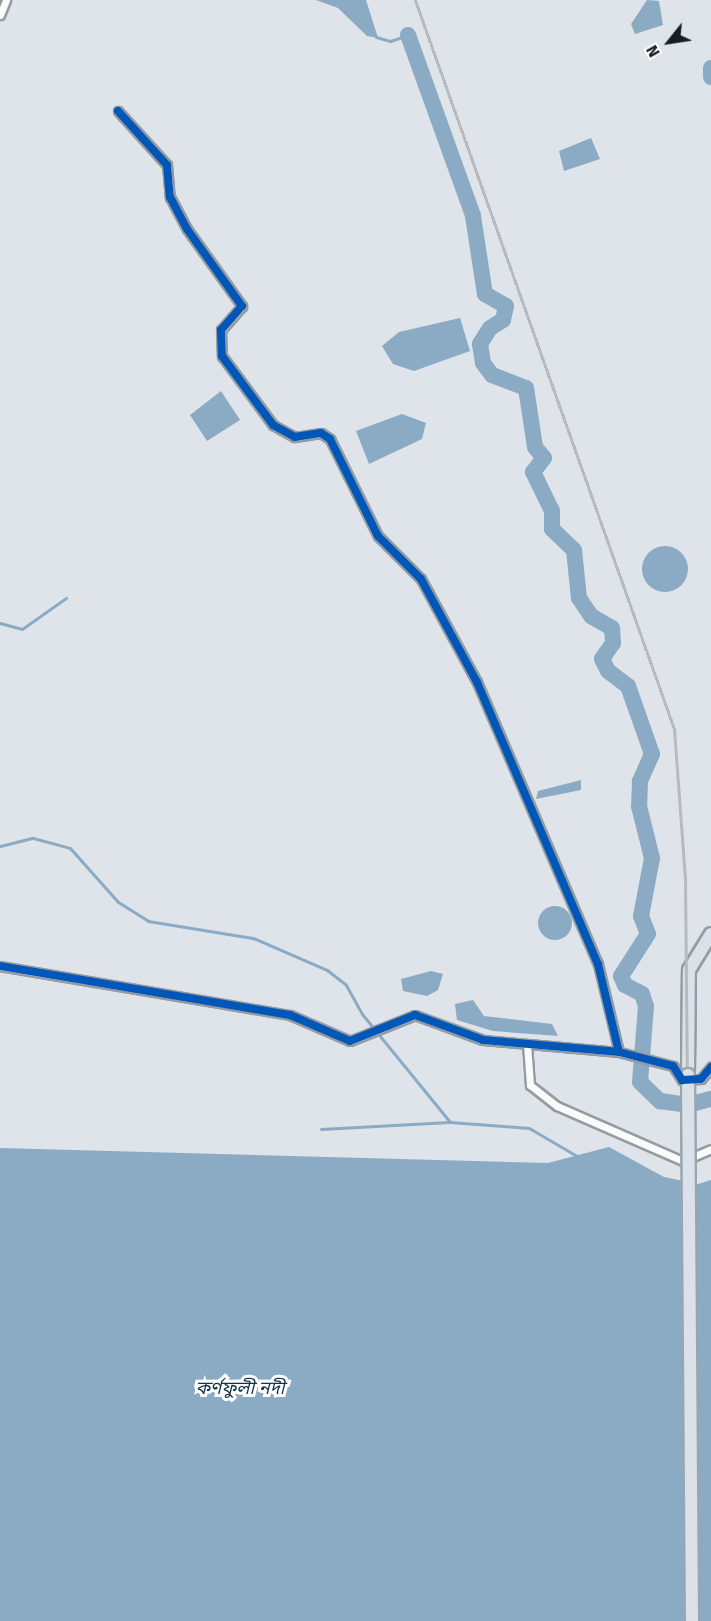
<!DOCTYPE html>
<meta charset="utf-8">
<style>
body{margin:0}
#map{position:relative;width:711px;height:1621px;overflow:hidden;background:#dee4ea;font-family:"Fira Sans","Noto Sans Bengali",sans-serif}
div>[style]{position:absolute}
[style*='--x']{left:calc(var(--x)*1px);top:calc(var(--y)*1px);width:calc(var(--w)*1px);rotate:calc(var(--a)*1deg)}
.water>*{inset:0;background:#8baac4}
.round{border-radius:50%}
.stream>*{height:3px;margin:-1.5px;padding:0 1.5px;transform-origin:1.5px;border-radius:1.5px;background:#8baac4}
.river>*{height:16px;margin:-8px;padding:0 8px;transform-origin:8px;border-radius:8px;background:#8baac4}
.roads{filter:drop-shadow(2px 0 #969b9f) drop-shadow(-2px 0 #969b9f) drop-shadow(0 2px #969b9f) drop-shadow(0 -2px #969b9f)}
.minor>*{height:7px;margin:-3.5px;padding:0 3.5px;transform-origin:3.5px;border-radius:3.5px;background:#fafbfc}
.trunk>*{height:12px;margin:-6px;padding:0 6px;transform-origin:6px;border-radius:6px;background:#dae1e8}
.rail>*{height:3px;margin:-1.5px;padding:0 1.5px;transform-origin:1.5px;border-radius:1.5px;background:#b9babc}
.bridges{filter:drop-shadow(2px 0 #9aa5af) drop-shadow(-2px 0 #9aa5af) drop-shadow(0 2px #9aa5af) drop-shadow(0 -2px #9aa5af)}
.trunk-bridge>*{height:12px;margin:-6px;padding:0 6px;transform-origin:6px;border-radius:6px;background:#dae1e8}
.cycleway>*{height:8px;margin:-4px;padding:0 4px;transform-origin:4px;border-radius:4px;background:#0057b8}
span{translate:-50% -50%;white-space:nowrap;text-align:center;line-height:1.15;-webkit-text-stroke:6px #fff;paint-order:stroke}
.water-label{font-size:18px;color:#10334b;font-style:italic}
.north{position:absolute;left:639px;top:12px;width:60px;height:60px;-webkit-text-stroke:4px #fff;paint-order:stroke;rotate:240deg;font-size:16px;font-weight:700;line-height:24px;text-align:center;color:#181d21}
.north::after{content:'';display:block;margin:auto;width:21px;height:27px;background:#181d21;clip-path:polygon(50% 0,100% 100%,50% 72%,0 100%)}
</style>
<div id="map">
<div class="water">
<div style="clip-path:polygon(316px 0,366px 0,378px 38px,367px 36px,338px 8px)"></div>
<div style="clip-path:polygon(647px 0,659px 1px,663px 25px,635px 34px,631px 24px)"></div>
<div style="clip-path:polygon(591px 138px,600px 159px,564px 171px,559px 151px)"></div>
<div style="clip-path:polygon(460px 318px,470px 351px,414px 371px,393px 364px,382px 346px,399px 332px)"></div>
<div style="clip-path:polygon(221px 391px,240px 420px,207px 441px,190px 415px)"></div>
<div style="clip-path:polygon(402px 414px,426px 423px,422px 439px,369px 464px,356px 431px)"></div>
<div class="round" style="left:642px;top:546px;width:46px;height:46px"></div>
<div style="clip-path:polygon(581px 780px,581px 790px,536px 799px,538px 791px)"></div>
<div class="round" style="left:538px;top:906px;width:34px;height:34px"></div>
<div style="clip-path:polygon(431px 971px,443px 974px,438px 990px,427px 996px,403px 991px,401px 979px)"></div>
<div style="clip-path:polygon(473px 1000px,484px 1016px,552px 1024px,558px 1036px,493px 1031px,457px 1020px,455px 1004px)"></div>
<div style="clip-path:polygon(609px 1147px,664px 1177px,698px 1184px,711px 1180px,711px 1621px,0 1621px,0 1148px,548px 1163px)"></div>
</div>
<div class="stream">
<div style="--x:376;--y:37;--w:15;--a:16"></div>
<div style="--x:390;--y:41;--w:19;--a:-18"></div>
<div style="--x:0;--y:623;--w:23;--a:15"></div>
<div style="--x:22;--y:629;--w:54;--a:-35.2"></div>
<div style="--x:0;--y:846;--w:34;--a:-14"></div>
<div style="--x:33;--y:838;--w:38;--a:15"></div>
<div style="--x:70;--y:848;--w:72;--a:48.4"></div>
<div style="--x:118;--y:902;--w:36;--a:32"></div>
<div style="--x:148;--y:921;--w:106;--a:9.2"></div>
<div style="--x:253;--y:938;--w:81;--a:23.4"></div>
<div style="--x:327;--y:970;--w:24;--a:38"></div>
<div style="--x:346;--y:985;--w:33;--a:61"></div>
<div style="--x:362;--y:1014;--w:139;--a:50.8"></div>
<div style="--x:450;--y:1122;--w:79;--a:4.3"></div>
<div style="--x:529;--y:1128;--w:56;--a:30.3"></div>
<div style="--x:321;--y:1129;--w:129;--a:-3.1"></div>
</div>
<div class="river">
<div style="--x:408;--y:35;--w:192;--a:70.2"></div>
<div style="--x:473;--y:216;--w:79;--a:81.3"></div>
<div style="--x:485;--y:294;--w:24;--a:30"></div>
<div style="--x:506;--y:306;--w:14;--a:102"></div>
<div style="--x:503;--y:320;--w:15;--a:148"></div>
<div style="--x:490;--y:328;--w:19;--a:122"></div>
<div style="--x:480;--y:344;--w:19;--a:81"></div>
<div style="--x:483;--y:363;--w:15;--a:53"></div>
<div style="--x:492;--y:375;--w:36;--a:21"></div>
<div style="--x:526;--y:388;--w:60;--a:81.3"></div>
<div style="--x:535;--y:447;--w:14;--a:51"></div>
<div style="--x:544;--y:458;--w:18;--a:128"></div>
<div style="--x:533;--y:472;--w:43;--a:64"></div>
<div style="--x:552;--y:511;--w:18;--a:90"></div>
<div style="--x:552;--y:529;--w:30;--a:44"></div>
<div style="--x:574;--y:550;--w:48;--a:84.1"></div>
<div style="--x:579;--y:598;--w:22;--a:56"></div>
<div style="--x:591;--y:616;--w:24;--a:30"></div>
<div style="--x:612;--y:628;--w:15;--a:86"></div>
<div style="--x:613;--y:643;--w:19;--a:125"></div>
<div style="--x:602;--y:659;--w:13;--a:63"></div>
<div style="--x:608;--y:671;--w:25;--a:37"></div>
<div style="--x:628;--y:686;--w:72;--a:70.6"></div>
<div style="--x:652;--y:754;--w:30;--a:114"></div>
<div style="--x:640;--y:781;--w:25;--a:92"></div>
<div style="--x:639;--y:806;--w:54;--a:76"></div>
<div style="--x:652;--y:858;--w:59;--a:100.7"></div>
<div style="--x:641;--y:916;--w:19;--a:69"></div>
<div style="--x:648;--y:934;--w:50;--a:122.7"></div>
<div style="--x:621;--y:976;--w:10;--a:66"></div>
<div style="--x:625;--y:985;--w:19;--a:28"></div>
<div style="--x:642;--y:994;--w:13;--a:72"></div>
<div style="--x:646;--y:1006;--w:76;--a:94.5"></div>
<div style="--x:640;--y:1082;--w:28;--a:44"></div>
<div style="--x:660;--y:1101;--w:28;--a:8"></div>
<div style="--x:688;--y:1105;--w:24;--a:-15"></div>
<div style="--x:711;--y:68;--w:9;--a:90"></div>
</div>
<div class="roads">
<div class="minor">
<div style="--x:0;--y:15;--w:16;--a:-68"></div>
<div style="--x:118;--y:111;--w:73;--a:47.8"></div>
<div style="--x:167;--y:165;--w:32;--a:85"></div>
<div style="--x:170;--y:197;--w:36;--a:62"></div>
<div style="--x:187;--y:229;--w:95;--a:54.5"></div>
<div style="--x:242;--y:306;--w:32;--a:131"></div>
<div style="--x:221;--y:330;--w:26;--a:88"></div>
<div style="--x:222;--y:356;--w:86;--a:53.5"></div>
<div style="--x:273;--y:425;--w:25;--a:29"></div>
<div style="--x:295;--y:437;--w:26;--a:-9"></div>
<div style="--x:321;--y:433;--w:11;--a:34"></div>
<div style="--x:330;--y:439;--w:108;--a:63.7"></div>
<div style="--x:378;--y:536;--w:61;--a:45"></div>
<div style="--x:421;--y:579;--w:117;--a:61.5"></div>
<div style="--x:477;--y:682;--w:307;--a:66.8"></div>
<div style="--x:598;--y:964;--w:90;--a:76.6"></div>
<div style="--x:619;--y:1052;--w:56;--a:14.5"></div>
<div style="--x:673;--y:1066;--w:17;--a:57"></div>
<div style="--x:682;--y:1080;--w:19;--a:-3"></div>
<div style="--x:701;--y:1079;--w:16;--a:-50"></div>
<div style="--x:0;--y:966;--w:294;--a:9.6"></div>
<div style="--x:290;--y:1015;--w:65;--a:23.4"></div>
<div style="--x:350;--y:1041;--w:70;--a:-21.8"></div>
<div style="--x:415;--y:1015;--w:72;--a:20.2"></div>
<div style="--x:483;--y:1040;--w:137;--a:5"></div>
<div style="--x:527;--y:1044;--w:41;--a:85.8"></div>
<div style="--x:530;--y:1085;--w:34;--a:38"></div>
<div style="--x:557;--y:1106;--w:137;--a:23.6"></div>
<div style="--x:683;--y:1161;--w:30;--a:-23"></div>
</div>
<div class="trunk">
<div style="--x:688;--y:1075;--w:105;--a:-89.5"></div>
<div style="--x:689;--y:970;--w:42;--a:-58.6"></div>
</div>
</div>
<div class="rail">
<div style="--x:415;--y:0;--w:774;--a:70.44"></div>
<div style="--x:674;--y:729;--w:149;--a:85.8"></div>
<div style="--x:685;--y:878;--w:743;--a:89.46"></div>
</div>
<div class="bridges">
<div class="trunk-bridge">
<div style="--x:688;--y:1075;--w:546;--a:89.58"></div>
</div>
</div>
<div class="cycleway">
<div style="--x:118;--y:111;--w:73;--a:47.8"></div>
<div style="--x:167;--y:165;--w:32;--a:85"></div>
<div style="--x:170;--y:197;--w:36;--a:62"></div>
<div style="--x:187;--y:229;--w:95;--a:54.5"></div>
<div style="--x:242;--y:306;--w:32;--a:131"></div>
<div style="--x:221;--y:330;--w:26;--a:88"></div>
<div style="--x:222;--y:356;--w:86;--a:53.5"></div>
<div style="--x:273;--y:425;--w:25;--a:29"></div>
<div style="--x:295;--y:437;--w:26;--a:-9"></div>
<div style="--x:321;--y:433;--w:11;--a:34"></div>
<div style="--x:330;--y:439;--w:108;--a:63.7"></div>
<div style="--x:378;--y:536;--w:61;--a:45"></div>
<div style="--x:421;--y:579;--w:117;--a:61.5"></div>
<div style="--x:477;--y:682;--w:307;--a:66.8"></div>
<div style="--x:598;--y:964;--w:90;--a:76.6"></div>
<div style="--x:619;--y:1052;--w:56;--a:14.5"></div>
<div style="--x:673;--y:1066;--w:17;--a:57"></div>
<div style="--x:682;--y:1080;--w:19;--a:-3"></div>
<div style="--x:701;--y:1079;--w:16;--a:-50"></div>
<div style="--x:0;--y:966;--w:294;--a:9.6"></div>
<div style="--x:290;--y:1015;--w:65;--a:23.4"></div>
<div style="--x:350;--y:1041;--w:70;--a:-21.8"></div>
<div style="--x:415;--y:1015;--w:72;--a:20.2"></div>
<div style="--x:483;--y:1040;--w:137;--a:5"></div>
</div>
<div class="water-label">
<span style="left:240px;top:1388px">কর্ণফুলী নদী</span>
</div>
<div class="north">N</div>
</div>
